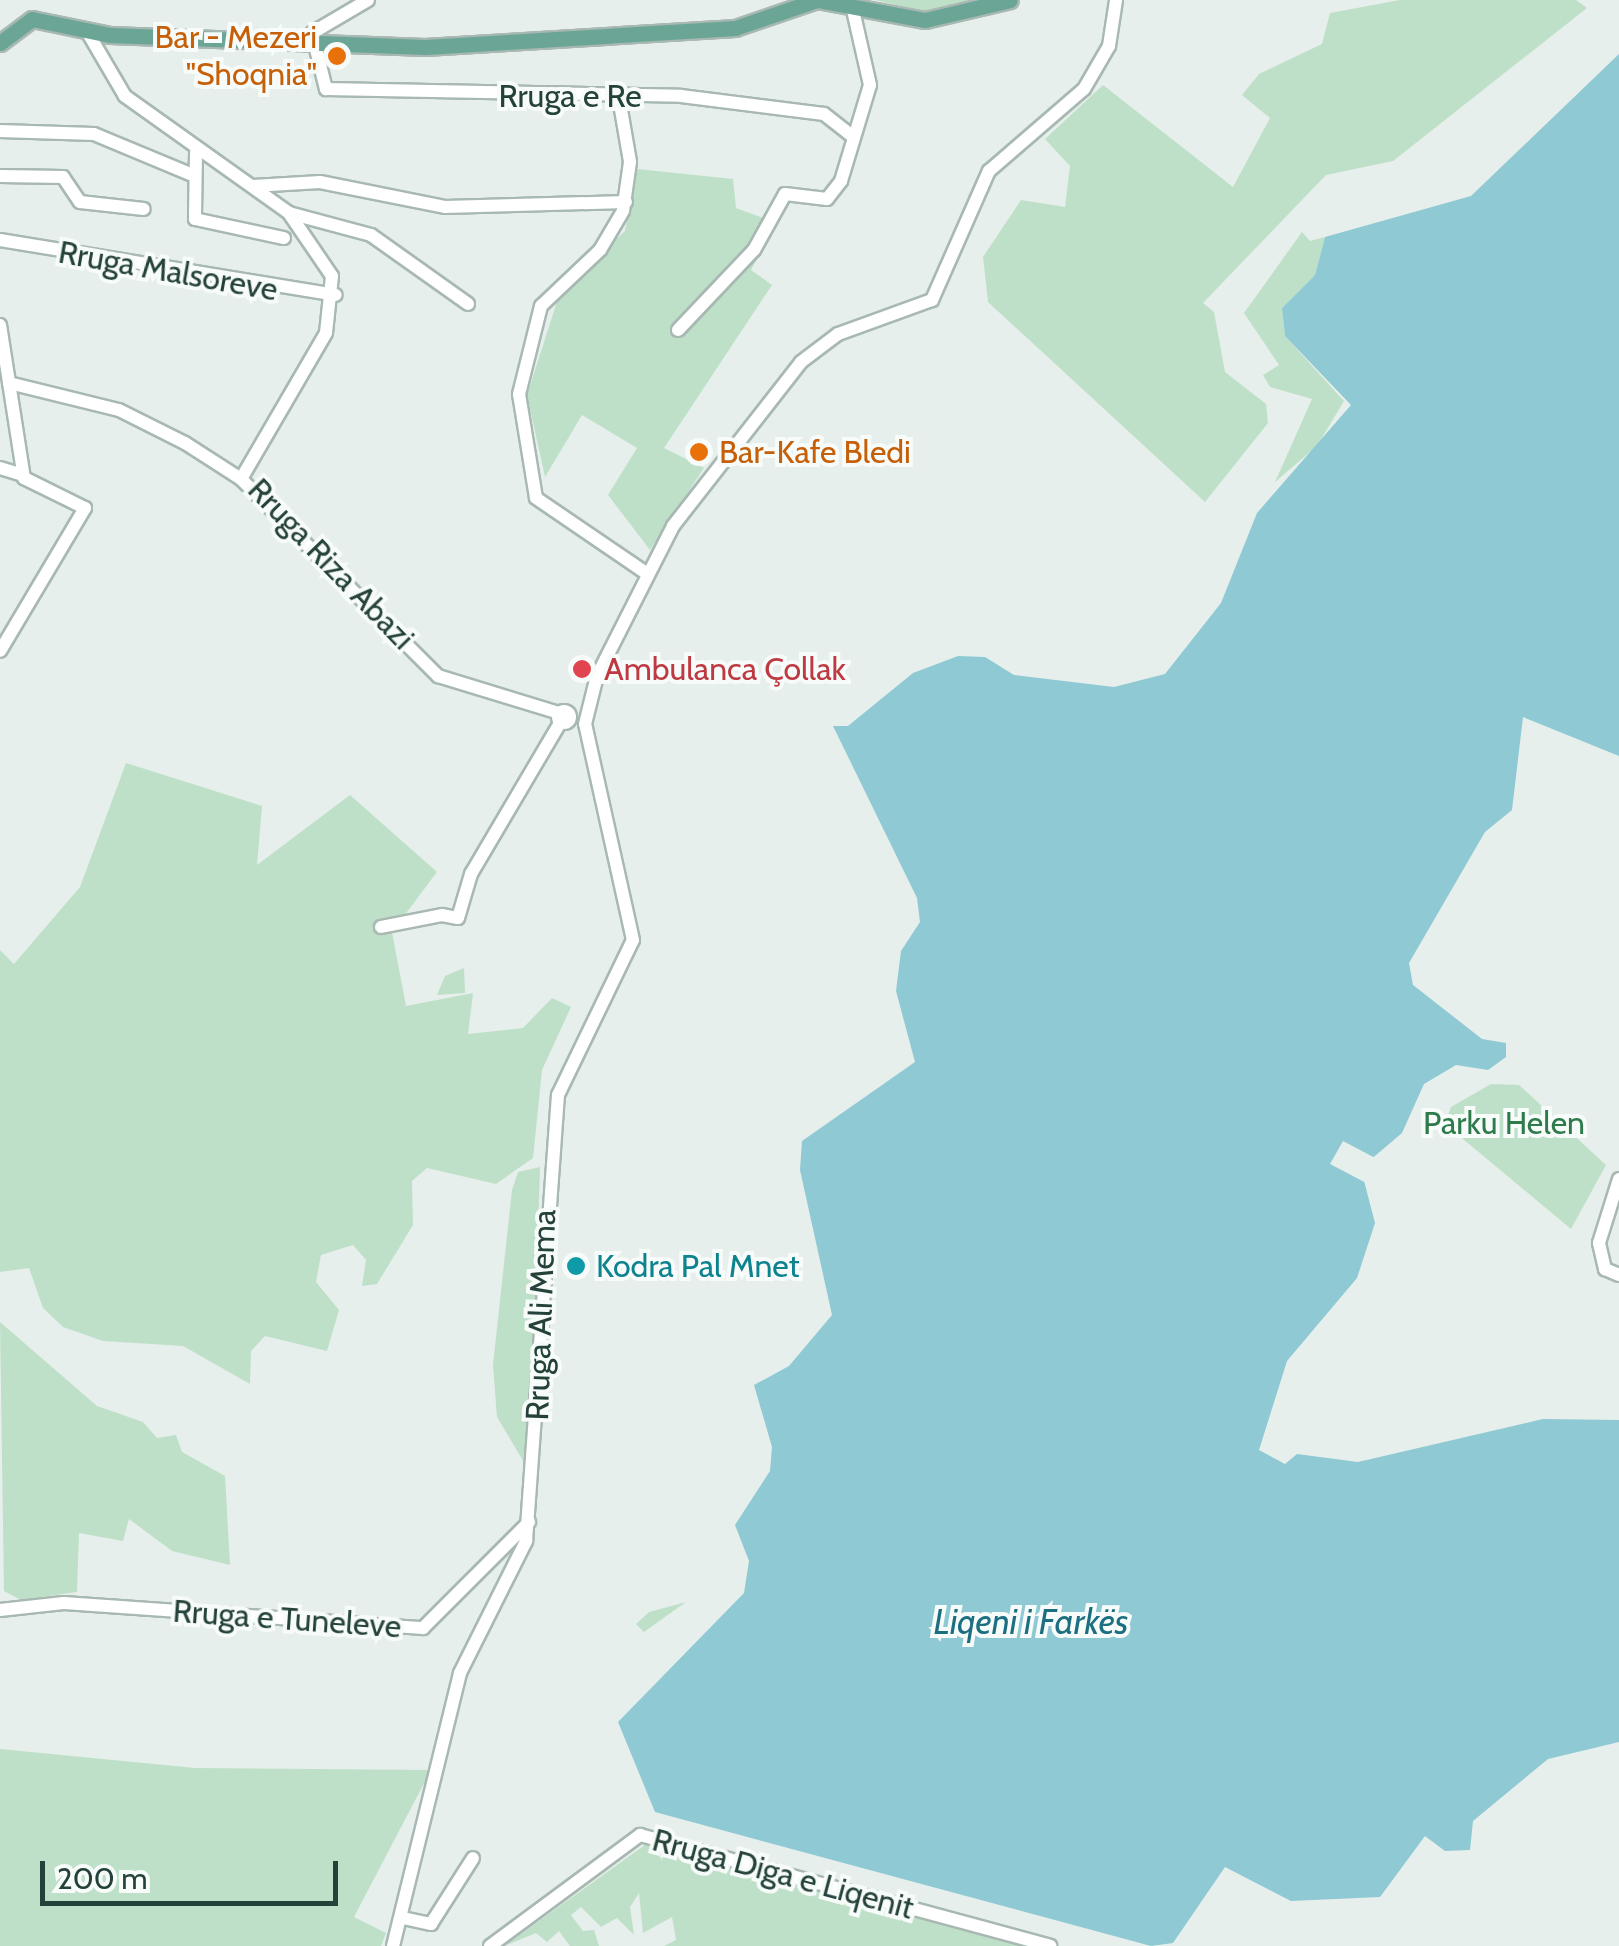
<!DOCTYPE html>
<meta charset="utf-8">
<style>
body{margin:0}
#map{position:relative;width:1619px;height:1946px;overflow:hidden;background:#e6efeb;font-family:Cabin,sans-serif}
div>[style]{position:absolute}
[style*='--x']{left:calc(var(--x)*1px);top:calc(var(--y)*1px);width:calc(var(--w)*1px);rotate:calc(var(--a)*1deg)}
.green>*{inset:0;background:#bfe0c8}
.water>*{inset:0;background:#8ec9d4}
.pier>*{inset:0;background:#e6efeb}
.roads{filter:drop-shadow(2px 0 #a8b8b2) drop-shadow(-2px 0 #a8b8b2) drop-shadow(0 2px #a8b8b2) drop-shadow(0 -2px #a8b8b2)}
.minor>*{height:12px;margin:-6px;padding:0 6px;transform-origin:6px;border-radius:6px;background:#fff}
.minor>.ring{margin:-6px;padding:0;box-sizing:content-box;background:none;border:12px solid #fff;border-radius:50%}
.major>*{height:15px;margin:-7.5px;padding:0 7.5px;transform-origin:7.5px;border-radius:7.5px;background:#6aa596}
.dots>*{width:28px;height:28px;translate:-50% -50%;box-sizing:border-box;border:5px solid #f7fbf9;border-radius:50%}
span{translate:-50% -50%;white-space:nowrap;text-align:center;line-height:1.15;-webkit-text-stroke:8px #f7fbf9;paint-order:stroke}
.food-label{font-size:32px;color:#c56008}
.right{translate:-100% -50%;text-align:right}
.left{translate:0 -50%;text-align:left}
.street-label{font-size:32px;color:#24423a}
.health-label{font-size:32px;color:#be3a42}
.park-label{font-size:32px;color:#2d7a4b}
.culture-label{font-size:32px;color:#0d838f}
.water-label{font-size:35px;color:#1c6f80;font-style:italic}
.scale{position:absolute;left:40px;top:1861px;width:298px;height:45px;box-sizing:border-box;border:5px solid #24423a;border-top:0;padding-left:12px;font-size:30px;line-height:35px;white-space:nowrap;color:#24423a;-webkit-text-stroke:8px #f7fbf9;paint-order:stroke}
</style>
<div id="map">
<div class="green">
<div style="clip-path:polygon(875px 0,977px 0,929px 13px)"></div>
<div style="clip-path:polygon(1400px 0,1576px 0,1587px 8px,1393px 161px,1326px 175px,1203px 303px,1214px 312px,1225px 372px,1266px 404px,1268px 423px,1205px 502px,988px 302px,983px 257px,1021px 200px,1065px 207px,1070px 166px,1045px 139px,1103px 85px,1233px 187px,1270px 118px,1242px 95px,1259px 74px,1322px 44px,1330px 13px)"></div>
<div style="clip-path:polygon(637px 169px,733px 179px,736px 208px,777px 223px,751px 270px,772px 285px,664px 448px,704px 468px,650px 550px,608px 495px,637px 448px,582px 415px,545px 477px,527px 395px,560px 292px,625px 231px)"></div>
<div style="clip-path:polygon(1302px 232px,1310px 241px,1325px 237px,1315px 275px,1282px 308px,1285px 336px,1344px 401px,1317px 446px,1275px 482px,1312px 399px,1270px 387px,1263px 375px,1279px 365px,1244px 313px)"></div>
<div style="clip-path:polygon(126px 763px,262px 806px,257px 865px,350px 795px,437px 872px,392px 932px,406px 1006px,473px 993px,468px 1034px,523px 1028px,552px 998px,571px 1007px,542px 1070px,533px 1158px,496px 1184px,427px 1168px,412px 1181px,413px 1225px,377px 1284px,362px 1286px,366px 1260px,353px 1245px,321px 1255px,316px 1282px,339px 1310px,327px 1351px,265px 1336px,251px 1351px,250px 1384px,183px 1346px,103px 1341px,63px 1327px,43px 1308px,29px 1268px,0 1272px,0 950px,14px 964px,80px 887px)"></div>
<div style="clip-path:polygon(464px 968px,465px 993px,437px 995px,445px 976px)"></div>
<div style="clip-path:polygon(1491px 1084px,1519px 1085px,1606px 1165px,1571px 1229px,1445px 1124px,1451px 1107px)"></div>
<div style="clip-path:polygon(540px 1167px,534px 1359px,525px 1464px,497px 1417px,493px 1365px,512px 1190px,518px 1172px)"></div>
<div style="clip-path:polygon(0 1322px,97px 1406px,143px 1422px,157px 1438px,176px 1435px,182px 1452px,225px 1476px,230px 1565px,172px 1551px,129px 1519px,123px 1541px,79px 1533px,77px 1592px,21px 1600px,4px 1591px)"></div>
<div style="clip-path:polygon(686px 1602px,644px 1632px,636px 1624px,649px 1612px)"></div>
<div style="clip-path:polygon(0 1749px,195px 1768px,431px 1770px,354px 1917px,386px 1933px,381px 1946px,0 1946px)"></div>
<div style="clip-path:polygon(649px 1842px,662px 1860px,666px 1847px,1037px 1946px,664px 1946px,676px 1940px,672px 1917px,643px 1933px,639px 1893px,630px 1907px,634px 1935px,617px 1918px,601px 1927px,581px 1907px,571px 1915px,583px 1931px,594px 1930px,599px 1946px,570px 1946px,559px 1931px,547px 1942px,536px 1933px,504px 1946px)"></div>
</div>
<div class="water">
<div style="clip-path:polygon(1619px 54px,1619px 756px,1523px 717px,1512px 810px,1485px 832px,1409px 963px,1413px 985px,1482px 1039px,1506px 1043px,1506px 1057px,1488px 1070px,1456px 1065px,1424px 1084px,1402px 1133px,1369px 1161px,1362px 1173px,1375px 1223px,1357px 1278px,1287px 1361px,1259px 1450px,1285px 1464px,1297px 1454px,1358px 1462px,1543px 1419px,1619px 1420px,1619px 1742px,1548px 1759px,1473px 1821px,1470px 1850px,1445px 1851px,1425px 1836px,1380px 1897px,1291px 1901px,1225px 1867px,1173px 1943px,1151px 1946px,655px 1812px,618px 1722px,744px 1593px,749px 1561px,735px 1525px,770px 1471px,772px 1447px,754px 1385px,789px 1366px,832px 1315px,800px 1170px,802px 1141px,915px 1062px,896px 991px,901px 951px,920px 922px,917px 898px,833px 726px,848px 726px,913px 673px,958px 656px,985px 657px,1014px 675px,1114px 687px,1165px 674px,1221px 603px,1257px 513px,1351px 405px,1285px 336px,1282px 308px,1315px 275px,1325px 237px,1471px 196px)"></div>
</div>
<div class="pier">
<div style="clip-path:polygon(1343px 1141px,1379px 1160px,1370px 1185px,1330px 1164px)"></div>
</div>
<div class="roads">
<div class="minor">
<div style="--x:368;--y:0;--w:65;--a:149.5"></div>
<div style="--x:312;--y:33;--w:58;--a:76"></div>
<div style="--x:326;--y:89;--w:355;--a:1.1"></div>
<div style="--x:681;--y:96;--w:144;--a:7.2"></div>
<div style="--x:824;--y:114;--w:37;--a:38"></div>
<div style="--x:88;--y:33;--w:73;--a:59.6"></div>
<div style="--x:125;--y:96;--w:201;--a:35.5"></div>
<div style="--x:289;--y:213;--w:76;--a:55.7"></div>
<div style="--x:332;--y:276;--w:57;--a:96"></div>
<div style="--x:326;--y:333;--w:169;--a:120.2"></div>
<div style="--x:619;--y:98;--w:65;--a:80.2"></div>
<div style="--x:630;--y:162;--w:49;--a:98.1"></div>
<div style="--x:623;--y:211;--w:45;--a:120.5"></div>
<div style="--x:600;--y:250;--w:81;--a:136.5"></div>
<div style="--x:541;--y:306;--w:91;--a:104"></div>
<div style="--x:519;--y:394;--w:105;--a:80.7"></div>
<div style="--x:536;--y:498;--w:133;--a:34.3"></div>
<div style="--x:0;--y:131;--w:94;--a:1.8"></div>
<div style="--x:94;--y:134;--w:109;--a:22.6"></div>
<div style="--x:196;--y:152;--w:67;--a:90.9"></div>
<div style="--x:195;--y:219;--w:91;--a:12.1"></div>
<div style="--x:0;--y:176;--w:63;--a:0.9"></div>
<div style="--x:63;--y:177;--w:30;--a:56"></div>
<div style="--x:80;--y:202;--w:64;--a:6.2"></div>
<div style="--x:253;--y:186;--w:67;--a:-3.4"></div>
<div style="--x:320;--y:182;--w:127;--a:11.3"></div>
<div style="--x:445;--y:207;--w:181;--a:-1.6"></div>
<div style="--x:289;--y:213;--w:85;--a:15"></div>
<div style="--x:371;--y:235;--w:119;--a:35.4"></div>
<div style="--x:0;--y:240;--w:340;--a:9.3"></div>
<div style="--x:0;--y:325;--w:155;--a:81.1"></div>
<div style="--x:24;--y:478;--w:68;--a:26.2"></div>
<div style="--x:85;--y:508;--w:166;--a:120.7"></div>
<div style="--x:678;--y:330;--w:110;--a:-46.5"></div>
<div style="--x:754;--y:250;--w:64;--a:-61"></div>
<div style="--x:785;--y:194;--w:42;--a:6.8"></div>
<div style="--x:827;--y:199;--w:23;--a:-52"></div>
<div style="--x:841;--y:181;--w:100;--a:-73.2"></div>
<div style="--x:870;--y:85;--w:81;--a:-102.8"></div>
<div style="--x:9;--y:383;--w:113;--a:13.8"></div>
<div style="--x:119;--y:410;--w:74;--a:26.6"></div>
<div style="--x:185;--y:443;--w:67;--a:32.7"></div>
<div style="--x:241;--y:479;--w:279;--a:45"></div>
<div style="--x:438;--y:676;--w:127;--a:17"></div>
<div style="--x:0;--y:468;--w:24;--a:17"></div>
<div class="ring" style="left:558px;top:711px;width:0;height:0"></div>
<div style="--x:442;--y:915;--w:16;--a:11"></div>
<div style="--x:458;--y:918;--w:46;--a:-73.5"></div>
<div style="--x:471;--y:874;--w:175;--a:-59.5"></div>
<div style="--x:381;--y:927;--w:62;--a:-11.1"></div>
<div style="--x:1619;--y:1179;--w:67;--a:107.4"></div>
<div style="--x:1599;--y:1243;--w:27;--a:77"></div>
<div style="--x:1605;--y:1269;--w:15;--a:23"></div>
<div style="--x:0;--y:1610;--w:64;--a:-6.2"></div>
<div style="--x:64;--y:1603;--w:360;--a:4"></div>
<div style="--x:423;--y:1628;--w:150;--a:-45"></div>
<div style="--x:403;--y:1918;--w:29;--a:12"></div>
<div style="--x:431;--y:1924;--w:78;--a:-57.5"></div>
<div style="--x:393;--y:1946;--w:281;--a:-76.2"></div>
<div style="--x:460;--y:1673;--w:148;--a:-63.4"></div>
<div style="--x:526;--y:1541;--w:447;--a:-85.9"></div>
<div style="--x:558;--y:1095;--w:172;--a:-64.2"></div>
<div style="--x:633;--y:940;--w:221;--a:-102.5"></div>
<div style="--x:585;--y:724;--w:49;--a:-76"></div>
<div style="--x:597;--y:676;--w:168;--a:-63.1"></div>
<div style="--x:673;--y:526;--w:208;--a:-52"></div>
<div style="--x:801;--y:362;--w:46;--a:-37.1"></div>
<div style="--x:838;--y:334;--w:100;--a:-19.9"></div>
<div style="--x:932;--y:300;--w:141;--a:-66.2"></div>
<div style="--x:989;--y:171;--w:125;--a:-40.8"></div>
<div style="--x:1084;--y:89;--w:50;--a:-59.8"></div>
<div style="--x:1109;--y:46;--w:47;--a:-81.3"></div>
<div style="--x:490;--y:1946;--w:187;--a:-36.5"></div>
<div style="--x:640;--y:1835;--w:425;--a:15.1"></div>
</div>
<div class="major">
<div style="--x:0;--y:43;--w:40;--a:-37"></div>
<div style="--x:32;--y:19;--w:80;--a:11.6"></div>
<div style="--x:110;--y:35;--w:315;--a:2.2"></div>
<div style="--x:425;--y:47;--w:311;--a:-3.5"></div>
<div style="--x:735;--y:28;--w:87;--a:-18.9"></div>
<div style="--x:817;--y:0;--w:110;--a:10.5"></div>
<div style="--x:925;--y:20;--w:87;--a:-13.2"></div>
</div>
</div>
<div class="dots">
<div style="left:337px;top:56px;background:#e8710a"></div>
<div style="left:699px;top:452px;background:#e8710a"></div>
<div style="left:582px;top:669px;background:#e0444e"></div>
<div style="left:576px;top:1266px;background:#0f9aa8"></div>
</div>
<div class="food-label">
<span class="right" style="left:317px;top:56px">Bar - Mezeri<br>"Shoqnia"</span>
<span class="left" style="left:719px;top:452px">Bar-Kafe Bledi</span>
</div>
<div class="street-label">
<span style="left:570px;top:96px">Rruga e Re</span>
<span style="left:168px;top:271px;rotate:10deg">Rruga Malsoreve</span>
<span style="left:331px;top:564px;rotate:46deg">Rruga Riza Abazi</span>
<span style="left:541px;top:1315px;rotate:-88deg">Rruga Ali Mema</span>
<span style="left:287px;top:1619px;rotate:4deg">Rruga e Tuneleve</span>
<span style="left:783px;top:1874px;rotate:15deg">Rruga Diga e Liqenit</span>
</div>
<div class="health-label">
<span class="left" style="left:604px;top:669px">Ambulanca Çollak</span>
</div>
<div class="park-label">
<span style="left:1504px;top:1123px">Parku Helen</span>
</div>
<div class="culture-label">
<span class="left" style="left:596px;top:1266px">Kodra Pal Mnet</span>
</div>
<div class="water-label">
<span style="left:1031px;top:1622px">Liqeni i Farkës</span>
</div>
<div class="scale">200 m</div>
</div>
